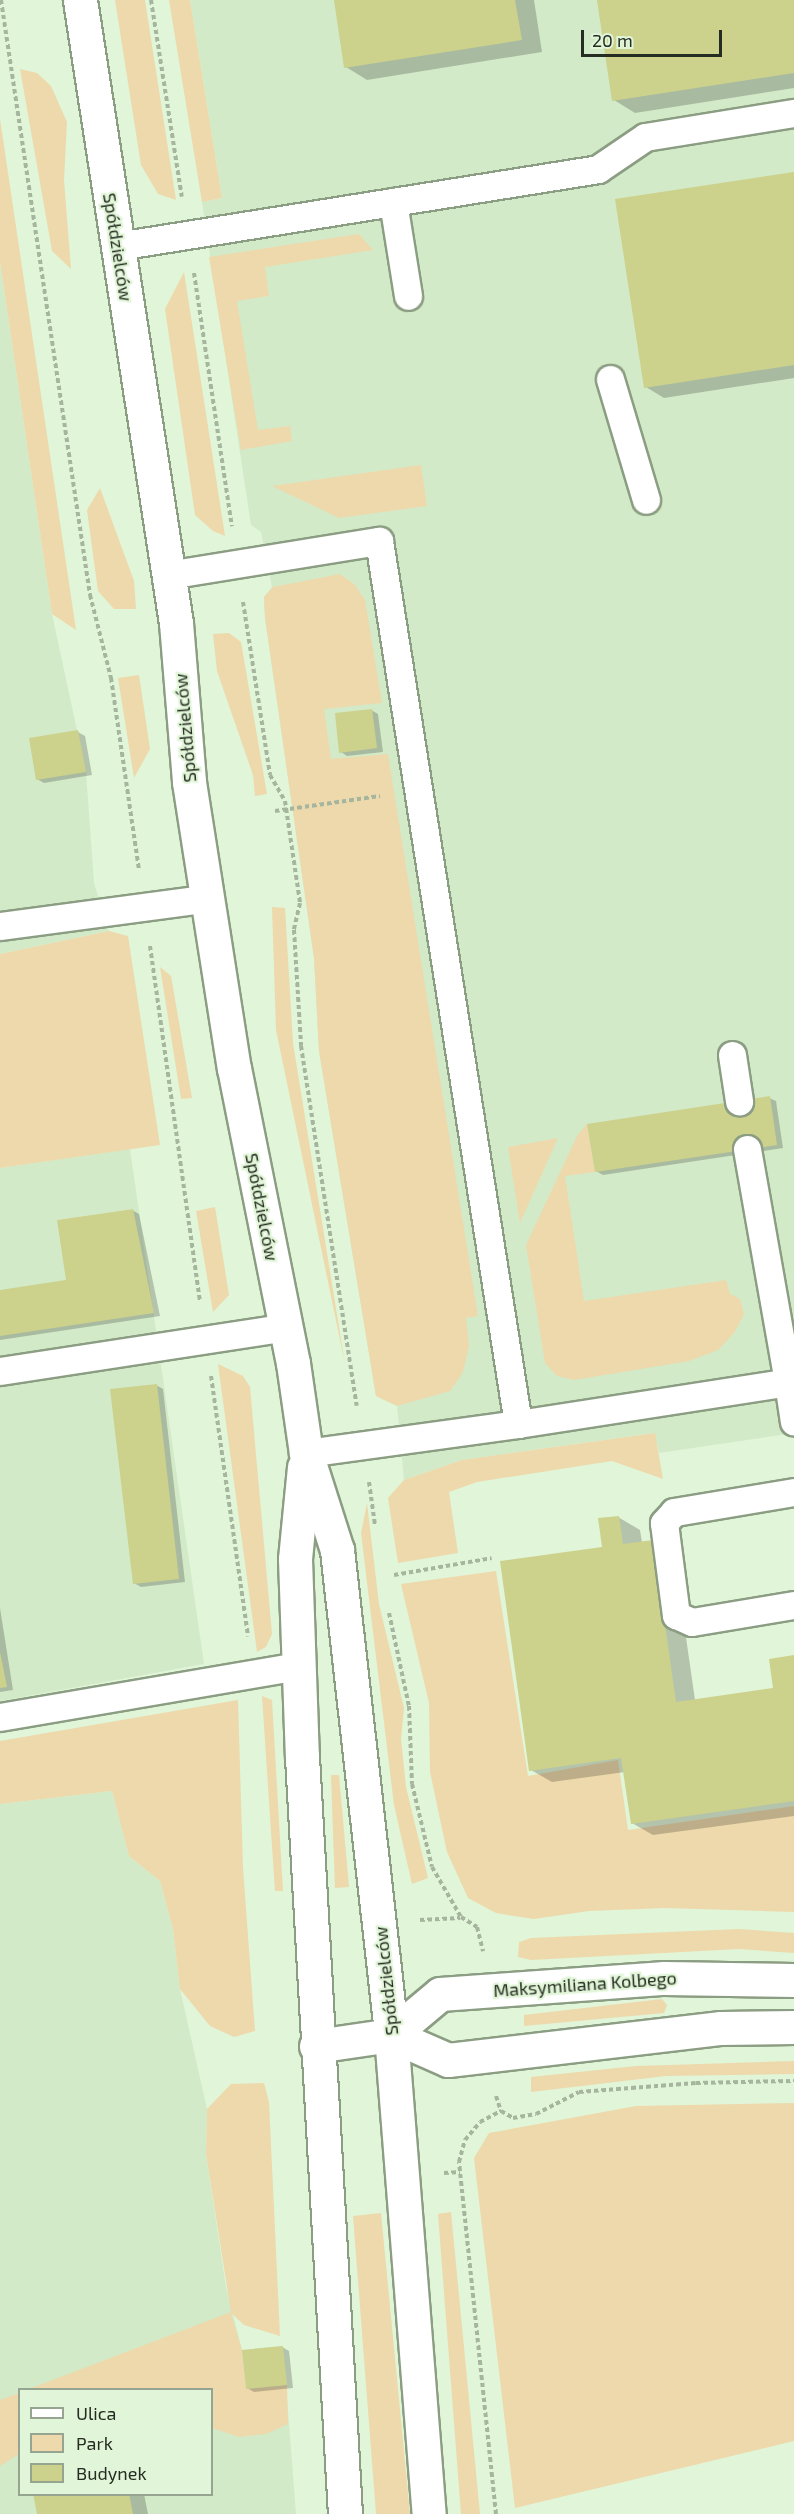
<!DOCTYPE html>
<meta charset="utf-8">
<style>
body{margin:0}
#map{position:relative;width:794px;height:2514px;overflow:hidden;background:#e1f5d8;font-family:"Exo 2",sans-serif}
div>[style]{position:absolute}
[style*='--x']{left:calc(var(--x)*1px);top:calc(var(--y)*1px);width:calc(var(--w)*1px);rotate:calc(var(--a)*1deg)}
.built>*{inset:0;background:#d3eac8}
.green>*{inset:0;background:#edd9ac}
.shadow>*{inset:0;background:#0003}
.building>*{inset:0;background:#ccd18c}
.path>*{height:4px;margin-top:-2px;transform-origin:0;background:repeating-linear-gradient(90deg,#a6b69e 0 4.5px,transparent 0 7.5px)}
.roads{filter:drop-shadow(2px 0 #8b9d82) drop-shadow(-2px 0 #8b9d82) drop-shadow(0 2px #8b9d82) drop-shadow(0 -2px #8b9d82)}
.service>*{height:27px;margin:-13.5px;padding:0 13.5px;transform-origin:13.5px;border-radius:13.5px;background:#fff}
.tertiary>*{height:33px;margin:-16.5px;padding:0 16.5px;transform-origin:16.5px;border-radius:16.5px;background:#fff}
span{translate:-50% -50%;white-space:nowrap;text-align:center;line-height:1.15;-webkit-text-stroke:4.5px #e1f5d8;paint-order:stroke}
.street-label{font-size:18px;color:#252c21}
.legend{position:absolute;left:18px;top:2388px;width:195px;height:108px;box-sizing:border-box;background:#e1f5d8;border:2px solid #96a58f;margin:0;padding:8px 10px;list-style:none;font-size:18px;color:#252c21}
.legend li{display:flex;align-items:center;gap:12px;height:30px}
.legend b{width:30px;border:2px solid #96a58f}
.scale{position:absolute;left:581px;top:30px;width:141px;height:27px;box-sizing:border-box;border:3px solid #252c21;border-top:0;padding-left:8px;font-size:18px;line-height:21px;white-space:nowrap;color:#252c21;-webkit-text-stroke:4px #e1f5d8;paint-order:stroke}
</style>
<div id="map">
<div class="built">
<div style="clip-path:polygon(190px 0,794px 0,794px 1433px,659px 1453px,654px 1433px,462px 1460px,404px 1480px,397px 1406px,376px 1396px,319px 1051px,314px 958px,265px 618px,264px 597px,272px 587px,261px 532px,251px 525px,202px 202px,222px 198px)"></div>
<div style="clip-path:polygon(0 262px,52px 614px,86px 772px,94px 883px,109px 931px,0 954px)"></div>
<div style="clip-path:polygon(evenodd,130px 1149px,204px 1664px,0 1701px,0 1168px,130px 1149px,132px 1209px,142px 1268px,57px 1220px,132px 1209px)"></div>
<div style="clip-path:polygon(evenodd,112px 1791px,129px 1856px,160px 1881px,173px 1929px,180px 1989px,207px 2109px,206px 2154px,226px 2287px,242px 2350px,283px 2346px,296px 2514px,0 2514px,0 1804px,112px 1791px,20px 2390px,212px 2390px,212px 2494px,20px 2494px,20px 2390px)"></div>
</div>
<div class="green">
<div style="clip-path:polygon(115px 0,145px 0,176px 200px,158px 194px,141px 165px)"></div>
<div style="clip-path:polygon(169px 0,190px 0,222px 198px,202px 202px)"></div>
<div style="clip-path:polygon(20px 69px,37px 73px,51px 86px,67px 122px,64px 180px,71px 269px,52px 251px)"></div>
<div style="clip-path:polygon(0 119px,76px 630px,52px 614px,0 262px)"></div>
<div style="clip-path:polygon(359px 234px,373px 250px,265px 267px,269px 296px,237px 301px,258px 430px,290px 426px,292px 441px,241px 450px,209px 257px)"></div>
<div style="clip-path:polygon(184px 272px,225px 536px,213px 531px,195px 515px,165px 309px)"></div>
<div style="clip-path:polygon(421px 465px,427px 506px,339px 518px,272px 486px)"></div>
<div style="clip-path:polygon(100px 488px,134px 581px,136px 609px,114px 609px,98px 591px,87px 510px)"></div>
<div style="clip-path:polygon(340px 574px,354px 584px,365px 600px,382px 703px,324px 709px,331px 759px,388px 754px,478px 1316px,466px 1318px,469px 1346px,463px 1372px,450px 1391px,397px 1406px,376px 1396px,319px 1051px,314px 958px,265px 618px,264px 597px,273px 587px)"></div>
<div style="clip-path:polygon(229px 633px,241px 642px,267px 794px,255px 796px,253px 775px,217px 671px,213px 634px)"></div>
<div style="clip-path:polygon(139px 675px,150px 749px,134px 778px,118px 678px)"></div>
<div style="clip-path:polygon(272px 907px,285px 908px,293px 1043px,345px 1364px,276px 1030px)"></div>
<div style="clip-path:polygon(109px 931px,128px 936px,160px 1145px,0 1168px,0 954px)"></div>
<div style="clip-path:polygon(160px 967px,171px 976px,192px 1098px,181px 1099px)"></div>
<div style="clip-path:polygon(587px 1124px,595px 1172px,565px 1176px,584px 1301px,726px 1280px,730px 1294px,740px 1299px,744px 1314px,735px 1332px,718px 1350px,689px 1361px,574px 1380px,557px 1376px,545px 1363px,526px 1245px,577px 1136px)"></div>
<div style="clip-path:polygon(558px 1138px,520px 1223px,508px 1147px)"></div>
<div style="clip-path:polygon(215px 1207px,229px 1295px,213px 1312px,196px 1211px)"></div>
<div style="clip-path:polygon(218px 1364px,243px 1376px,250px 1387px,272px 1634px,266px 1647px,257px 1652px)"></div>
<div style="clip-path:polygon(655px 1433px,663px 1479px,612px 1461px,477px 1482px,449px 1492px,458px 1553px,398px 1563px,388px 1498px,404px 1480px,462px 1460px)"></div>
<div style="clip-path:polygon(367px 1503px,379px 1604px,404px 1708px,401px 1739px,406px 1787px,428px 1878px,412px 1884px,394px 1805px,361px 1533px)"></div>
<div style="clip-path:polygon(496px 1571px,528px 1776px,618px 1760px,628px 1830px,794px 1806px,794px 1912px,665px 1908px,589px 1911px,534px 1919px,496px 1913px,468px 1898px,447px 1852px,430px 1772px,429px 1703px,401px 1584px)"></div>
<div style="clip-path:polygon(262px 1696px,272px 1700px,283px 1891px,275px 1891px)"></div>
<div style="clip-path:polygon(238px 1700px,243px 1868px,255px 2031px,234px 2037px,210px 2026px,180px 1989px,173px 1929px,160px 1881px,129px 1856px,112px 1791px,0 1804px,0 1741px)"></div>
<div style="clip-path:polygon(331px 1775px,339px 1775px,349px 1887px,335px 1888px)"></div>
<div style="clip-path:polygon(739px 1929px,794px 1933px,794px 1953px,739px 1949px,531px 1960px,518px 1957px,519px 1942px,531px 1938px)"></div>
<div style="clip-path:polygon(662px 1999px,667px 2005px,664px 2013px,524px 2026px,524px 2015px)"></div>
<div style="clip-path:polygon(794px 2061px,794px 2074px,666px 2076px,531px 2092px,531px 2077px,636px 2066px)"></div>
<div style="clip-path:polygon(264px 2083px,269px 2102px,280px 2336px,244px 2325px,231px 2313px,242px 2350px,246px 2389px,287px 2385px,288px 2424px,266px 2434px,239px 2437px,212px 2428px,212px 2390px,29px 2389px,231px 2312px,206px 2154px,207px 2109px,231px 2084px)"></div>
<div style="clip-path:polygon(794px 2103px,794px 2441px,515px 2508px,474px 2158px,489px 2133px,636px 2106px)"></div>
<div style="clip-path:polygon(451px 2212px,480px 2514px,461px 2514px,438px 2214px)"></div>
<div style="clip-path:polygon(381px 2213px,410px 2514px,376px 2514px,353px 2216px)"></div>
<div style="clip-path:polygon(19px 2393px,19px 2454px,0 2466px,0 2400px)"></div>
</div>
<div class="shadow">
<div style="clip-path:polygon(336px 0,534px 0,542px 52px,367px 80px,346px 67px)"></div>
<div style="clip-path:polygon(598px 0,794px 0,794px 88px,635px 113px,614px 100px)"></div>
<div style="clip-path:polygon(794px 173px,794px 378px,664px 398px,646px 387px)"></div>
<div style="clip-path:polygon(371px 710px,378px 714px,383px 752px,347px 756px,341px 752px)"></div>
<div style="clip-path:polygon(78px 732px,85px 736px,92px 775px,44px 783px,37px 779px)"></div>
<div style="clip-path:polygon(769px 1098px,776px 1101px,783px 1148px,603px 1175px,596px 1171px)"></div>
<div style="clip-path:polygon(132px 1210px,139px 1214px,160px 1316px,0 1340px,0 1291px,68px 1281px)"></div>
<div style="clip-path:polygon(156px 1385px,163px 1389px,185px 1582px,141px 1587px,134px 1583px)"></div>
<div style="clip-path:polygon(618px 1517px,640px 1530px,642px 1543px,674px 1554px,695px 1700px,775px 1689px,794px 1657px,794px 1816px,653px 1835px,632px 1823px,625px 1772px,552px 1782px,531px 1770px,604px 1549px)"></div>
<div style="clip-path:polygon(0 1608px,13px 1690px,0 1692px)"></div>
<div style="clip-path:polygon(282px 2347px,289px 2351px,293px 2388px,254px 2392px,247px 2388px)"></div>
<div style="clip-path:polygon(34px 2494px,144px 2494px,148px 2514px,39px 2514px)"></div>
</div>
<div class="building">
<div style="clip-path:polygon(334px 0,515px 0,522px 40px,344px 68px)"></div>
<div style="clip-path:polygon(597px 0,794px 0,794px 73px,612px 101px)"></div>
<div style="clip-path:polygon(794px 172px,794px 365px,644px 388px,615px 199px)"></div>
<div style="clip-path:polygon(372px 709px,377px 748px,339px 753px,335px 713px)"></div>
<div style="clip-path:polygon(78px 730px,86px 772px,36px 780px,29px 738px)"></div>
<div style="clip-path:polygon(770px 1096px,777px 1145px,595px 1172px,587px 1124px)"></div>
<div style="clip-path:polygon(133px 1209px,154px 1313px,0 1336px,0 1290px,66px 1280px,57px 1220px)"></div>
<div style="clip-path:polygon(157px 1384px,179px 1579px,133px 1584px,110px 1389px)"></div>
<div style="clip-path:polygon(619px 1516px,623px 1544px,653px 1540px,676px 1702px,773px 1688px,769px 1659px,794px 1655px,794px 1801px,631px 1824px,621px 1758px,529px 1771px,500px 1561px,602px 1547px,598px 1518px)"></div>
<div style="clip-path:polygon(0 1652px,7px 1687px,0 1688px)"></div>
<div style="clip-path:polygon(283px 2346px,287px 2385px,246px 2389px,242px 2350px)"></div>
<div style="clip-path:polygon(33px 2494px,129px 2494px,133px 2514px,37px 2514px)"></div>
</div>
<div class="path">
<div style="--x:1;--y:0;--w:602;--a:81.49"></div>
<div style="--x:90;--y:595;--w:86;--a:75.8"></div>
<div style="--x:111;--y:678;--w:194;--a:81.7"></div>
<div style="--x:151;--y:0;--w:199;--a:81.1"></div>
<div style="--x:194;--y:273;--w:256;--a:81.5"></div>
<div style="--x:243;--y:602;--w:175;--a:81.1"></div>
<div style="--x:270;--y:775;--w:30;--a:60"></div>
<div style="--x:285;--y:801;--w:103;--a:81.6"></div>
<div style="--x:300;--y:903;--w:28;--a:103"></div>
<div style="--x:294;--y:930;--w:116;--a:86.5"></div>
<div style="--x:301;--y:1046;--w:364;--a:81.2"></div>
<div style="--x:275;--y:811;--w:106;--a:-8.1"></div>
<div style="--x:150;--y:946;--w:359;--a:82"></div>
<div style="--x:211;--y:1376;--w:263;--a:81.9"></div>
<div style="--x:369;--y:1482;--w:43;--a:82.1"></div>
<div style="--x:394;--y:1575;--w:99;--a:-9.8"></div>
<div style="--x:389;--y:1613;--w:95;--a:77.9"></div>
<div style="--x:409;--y:1706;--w:78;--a:87.8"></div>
<div style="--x:412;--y:1784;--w:85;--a:76.5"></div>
<div style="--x:432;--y:1867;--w:58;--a:59.9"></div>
<div style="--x:461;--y:1917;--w:19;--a:32"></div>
<div style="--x:477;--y:1927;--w:25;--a:76"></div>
<div style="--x:420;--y:1920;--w:40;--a:-2.9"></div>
<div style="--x:496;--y:2096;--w:16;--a:72"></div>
<div style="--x:501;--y:2111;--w:14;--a:30"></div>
<div style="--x:513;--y:2118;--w:23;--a:-10"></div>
<div style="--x:536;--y:2114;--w:48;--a:-27.1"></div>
<div style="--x:579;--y:2092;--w:117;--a:-4.4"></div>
<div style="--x:696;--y:2083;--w:98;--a:-1.2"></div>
<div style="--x:444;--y:2173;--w:16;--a:-4"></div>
<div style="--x:496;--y:2514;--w:354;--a:-96"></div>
<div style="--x:459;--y:2162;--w:23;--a:-75"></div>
<div style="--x:465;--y:2140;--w:23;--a:-50"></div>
<div style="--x:480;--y:2122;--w:24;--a:-28"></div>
</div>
<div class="roads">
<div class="service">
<div style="--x:393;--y:202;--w:95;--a:80.9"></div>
<div style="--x:118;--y:246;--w:486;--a:-9.1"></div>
<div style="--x:598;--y:169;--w:57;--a:-34.2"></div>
<div style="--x:645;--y:137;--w:151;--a:-9.2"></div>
<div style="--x:610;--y:379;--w:126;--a:73.4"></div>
<div style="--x:168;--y:575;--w:214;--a:-9.2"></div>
<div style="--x:379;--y:541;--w:894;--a:81.05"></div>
<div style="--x:518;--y:1424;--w:214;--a:172.2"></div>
<div style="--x:0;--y:926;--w:211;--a:-7.6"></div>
<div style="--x:732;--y:1055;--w:47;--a:81.3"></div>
<div style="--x:747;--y:1149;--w:237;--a:80"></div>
<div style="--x:0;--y:1371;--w:289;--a:-8.7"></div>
<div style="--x:518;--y:1424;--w:273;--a:-8.8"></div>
<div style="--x:788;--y:1382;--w:40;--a:81.5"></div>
<div style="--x:794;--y:1492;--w:122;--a:170.5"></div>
<div style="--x:674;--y:1512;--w:15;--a:132"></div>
<div style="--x:664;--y:1523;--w:93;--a:82.6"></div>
<div style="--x:676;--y:1615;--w:17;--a:24"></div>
<div style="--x:692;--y:1622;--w:103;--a:-9.5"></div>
<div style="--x:0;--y:1717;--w:303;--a:-9.7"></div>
</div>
<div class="tertiary">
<div style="--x:80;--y:0;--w:630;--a:81.24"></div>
<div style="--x:176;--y:623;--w:160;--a:85.3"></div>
<div style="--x:189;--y:782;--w:290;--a:81.1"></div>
<div style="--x:234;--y:1068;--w:301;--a:78.7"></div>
<div style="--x:293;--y:1363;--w:91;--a:81.8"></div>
<div style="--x:306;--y:1453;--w:102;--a:72.3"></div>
<div style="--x:337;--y:1550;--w:488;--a:83.6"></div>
<div style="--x:391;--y:2035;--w:481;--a:85.5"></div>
<div style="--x:304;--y:1467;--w:92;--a:95.6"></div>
<div style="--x:295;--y:1559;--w:198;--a:88"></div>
<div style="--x:302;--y:1757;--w:758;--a:86.75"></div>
<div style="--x:391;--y:2035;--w:62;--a:23.7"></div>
<div style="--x:448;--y:2060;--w:275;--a:-6.7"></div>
<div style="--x:721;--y:2028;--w:73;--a:-0.8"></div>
<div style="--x:316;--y:2046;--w:76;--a:-8.3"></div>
<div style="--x:391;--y:2035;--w:64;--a:-39.9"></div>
<div style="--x:440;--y:1994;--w:225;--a:-4.1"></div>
<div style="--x:664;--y:1978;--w:130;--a:0.9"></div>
</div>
</div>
<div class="street-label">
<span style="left:118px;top:247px;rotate:81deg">Spółdzielców</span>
<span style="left:185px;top:728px;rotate:-95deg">Spółdzielców</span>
<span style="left:262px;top:1207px;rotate:79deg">Spółdzielców</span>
<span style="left:386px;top:1981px;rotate:-96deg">Spółdzielców</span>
<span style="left:585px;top:1984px;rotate:-4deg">Maksymiliana Kolbego</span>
</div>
<ul class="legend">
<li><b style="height:8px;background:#fff"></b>Ulica</li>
<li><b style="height:16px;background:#edd9ac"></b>Park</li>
<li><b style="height:16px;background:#ccd18c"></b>Budynek</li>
</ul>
<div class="scale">20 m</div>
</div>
